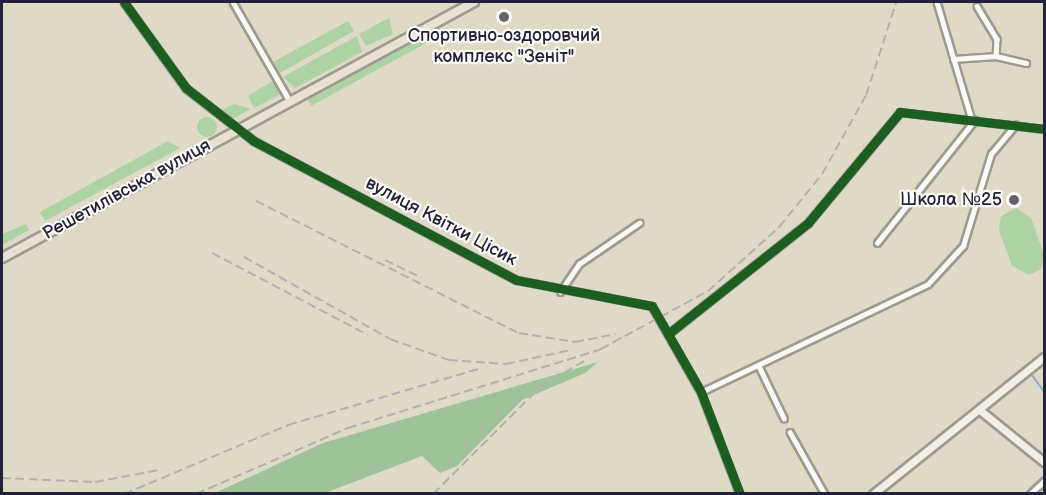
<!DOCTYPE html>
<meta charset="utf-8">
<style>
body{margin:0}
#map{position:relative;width:1046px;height:495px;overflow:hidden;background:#dedac6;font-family:"Balsamiq Sans",sans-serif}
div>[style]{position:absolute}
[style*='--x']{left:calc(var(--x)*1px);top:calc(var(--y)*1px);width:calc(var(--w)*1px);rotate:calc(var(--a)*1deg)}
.green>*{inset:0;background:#add2a3}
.round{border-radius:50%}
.forest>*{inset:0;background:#9fc399}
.stream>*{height:1.5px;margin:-0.75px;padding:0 0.75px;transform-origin:0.75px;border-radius:0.75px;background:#8ab0d0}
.roads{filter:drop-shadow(2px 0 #9d9a92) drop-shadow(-2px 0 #9d9a92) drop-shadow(0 2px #9d9a92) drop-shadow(0 -2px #9d9a92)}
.street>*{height:4.5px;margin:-2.25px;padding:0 2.25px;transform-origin:2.25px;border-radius:2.25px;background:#faf9f6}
.secondary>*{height:7px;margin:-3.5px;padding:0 3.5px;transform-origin:3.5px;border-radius:3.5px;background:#f3efe8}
.primary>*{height:8px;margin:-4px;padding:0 4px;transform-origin:4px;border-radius:4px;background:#e8e1d4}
.rail>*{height:1.5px;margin-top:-0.75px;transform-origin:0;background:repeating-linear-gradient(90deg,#b2b1b2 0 9px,transparent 0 13.5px)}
.cycleway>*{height:9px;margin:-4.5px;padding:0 4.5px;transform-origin:4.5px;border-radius:4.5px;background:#1b5e20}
.dots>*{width:16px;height:16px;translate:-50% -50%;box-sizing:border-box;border:3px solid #fdfcf7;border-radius:50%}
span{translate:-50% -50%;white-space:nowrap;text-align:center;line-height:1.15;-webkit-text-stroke:4.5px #fdfcf7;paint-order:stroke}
.poi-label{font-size:18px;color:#22223b}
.right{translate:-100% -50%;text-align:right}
.street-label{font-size:18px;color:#22223b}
.frame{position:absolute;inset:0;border:3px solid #22223b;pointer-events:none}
</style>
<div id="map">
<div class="green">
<div style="clip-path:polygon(389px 18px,393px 34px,366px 46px,359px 34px)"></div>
<div style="clip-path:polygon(348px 21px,354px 31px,280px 73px,273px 62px)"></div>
<div style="clip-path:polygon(438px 29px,441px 35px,311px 106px,308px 99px)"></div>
<div style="clip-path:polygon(357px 36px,362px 52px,295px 88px,283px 77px)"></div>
<div style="clip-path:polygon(276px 79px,281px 94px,254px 108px,248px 96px)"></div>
<div style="clip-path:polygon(234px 104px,251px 109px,230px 120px,218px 112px)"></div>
<div class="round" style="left:197px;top:117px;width:20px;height:20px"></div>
<div style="clip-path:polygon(168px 141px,180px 148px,45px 221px,40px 212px)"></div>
<div style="clip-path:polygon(1016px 208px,1031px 218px,1044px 255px,1041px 269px,1029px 275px,1012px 266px,999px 230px,1001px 216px)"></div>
<div style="clip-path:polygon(26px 224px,29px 230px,2px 245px,2px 234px)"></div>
</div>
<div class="forest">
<div style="clip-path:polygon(598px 362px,585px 373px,522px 400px,457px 466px,440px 473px,422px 456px,325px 493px,215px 493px,323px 443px)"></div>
</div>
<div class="stream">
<div style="--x:1033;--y:376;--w:19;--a:54"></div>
</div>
<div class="roads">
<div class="street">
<div style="--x:124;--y:2;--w:106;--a:54.2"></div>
<div style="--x:186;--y:88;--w:86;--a:37.9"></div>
<div style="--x:254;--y:141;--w:297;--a:27.9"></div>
<div style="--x:517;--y:280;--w:137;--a:10.9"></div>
<div style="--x:652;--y:306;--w:99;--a:60.3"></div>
<div style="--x:701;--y:392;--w:109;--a:69.1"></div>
<div style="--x:233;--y:2;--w:114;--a:60.1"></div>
<div style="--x:937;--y:2;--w:123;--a:73.5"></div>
<div style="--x:977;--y:6;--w:39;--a:59"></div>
<div style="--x:997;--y:39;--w:17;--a:93"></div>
<div style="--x:953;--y:59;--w:43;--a:-4"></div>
<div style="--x:996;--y:56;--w:31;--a:13"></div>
<div style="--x:877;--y:243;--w:157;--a:-51.5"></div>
<div style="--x:560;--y:292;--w:34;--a:-56"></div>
<div style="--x:579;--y:264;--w:73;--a:-34.3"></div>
<div style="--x:668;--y:334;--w:179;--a:-38.4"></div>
<div style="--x:808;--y:223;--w:144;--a:-50.3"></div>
<div style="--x:900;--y:112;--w:145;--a:6.7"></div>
<div style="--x:759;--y:366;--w:58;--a:64.3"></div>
<div style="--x:701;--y:392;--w:251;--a:-25.4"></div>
<div style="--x:928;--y:284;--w:52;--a:-47.4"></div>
<div style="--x:963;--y:246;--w:96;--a:-73.1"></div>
<div style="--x:991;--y:154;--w:38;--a:-50"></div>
<div style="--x:790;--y:432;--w:71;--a:60.6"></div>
<div style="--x:1030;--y:494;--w:19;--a:-43"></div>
</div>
<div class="secondary">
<div style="--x:981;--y:411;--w:81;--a:39"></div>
<div style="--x:873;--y:494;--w:219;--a:-38.7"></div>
</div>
<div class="primary">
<div style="--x:2;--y:258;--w:537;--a:-28.47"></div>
</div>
</div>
<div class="rail">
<div style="--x:256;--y:201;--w:294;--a:26.7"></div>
<div style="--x:519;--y:333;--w:57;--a:9.1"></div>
<div style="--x:575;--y:342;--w:42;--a:-11"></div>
<div style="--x:212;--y:253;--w:176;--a:27.7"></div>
<div style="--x:244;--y:257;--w:167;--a:29.3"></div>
<div style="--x:390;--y:339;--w:63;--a:19.6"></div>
<div style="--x:449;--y:360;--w:57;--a:4"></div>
<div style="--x:506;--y:364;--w:66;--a:-12.2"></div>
<div style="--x:385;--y:260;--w:41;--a:25.9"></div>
<div style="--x:2;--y:478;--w:93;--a:2.5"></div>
<div style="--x:95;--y:482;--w:65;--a:-10.6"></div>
<div style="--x:124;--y:494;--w:178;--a:-22.8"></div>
<div style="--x:288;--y:425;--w:202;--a:-16.4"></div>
<div style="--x:196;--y:494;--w:166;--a:-23.5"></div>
<div style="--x:348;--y:428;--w:265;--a:-17.3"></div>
<div style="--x:601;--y:349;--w:122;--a:-28.5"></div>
<div style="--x:708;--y:291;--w:96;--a:-42"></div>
<div style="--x:779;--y:227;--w:68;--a:-50.9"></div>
<div style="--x:822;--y:174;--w:90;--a:-60.9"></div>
<div style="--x:866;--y:95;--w:98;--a:-72.1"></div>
<div style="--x:433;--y:494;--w:153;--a:-45"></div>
<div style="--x:541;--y:386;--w:52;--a:-30"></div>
</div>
<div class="cycleway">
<div style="--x:124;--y:2;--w:106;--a:54.2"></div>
<div style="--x:186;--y:88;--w:86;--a:37.9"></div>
<div style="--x:254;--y:141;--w:297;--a:27.9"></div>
<div style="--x:517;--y:280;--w:137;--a:10.9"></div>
<div style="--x:652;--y:306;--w:99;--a:60.3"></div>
<div style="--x:701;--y:392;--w:109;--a:69.1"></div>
<div style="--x:668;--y:334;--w:179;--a:-38.4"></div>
<div style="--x:808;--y:223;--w:144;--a:-50.3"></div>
<div style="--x:900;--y:112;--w:145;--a:6.7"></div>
</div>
<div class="dots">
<div style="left:504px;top:17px;background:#64626c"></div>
<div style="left:1014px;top:200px;background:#64626c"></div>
</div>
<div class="poi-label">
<span style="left:504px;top:47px">Спортивно-оздоровчий<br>комплекс "Зеніт"</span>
<span class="right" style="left:1002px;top:200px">Школа №25</span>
</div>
<div class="street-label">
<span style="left:127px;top:190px;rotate:-29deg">Решетилівська вулиця</span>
<span style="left:441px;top:222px;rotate:28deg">вулиця Квітки Цісик</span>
</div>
<div class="frame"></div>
</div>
